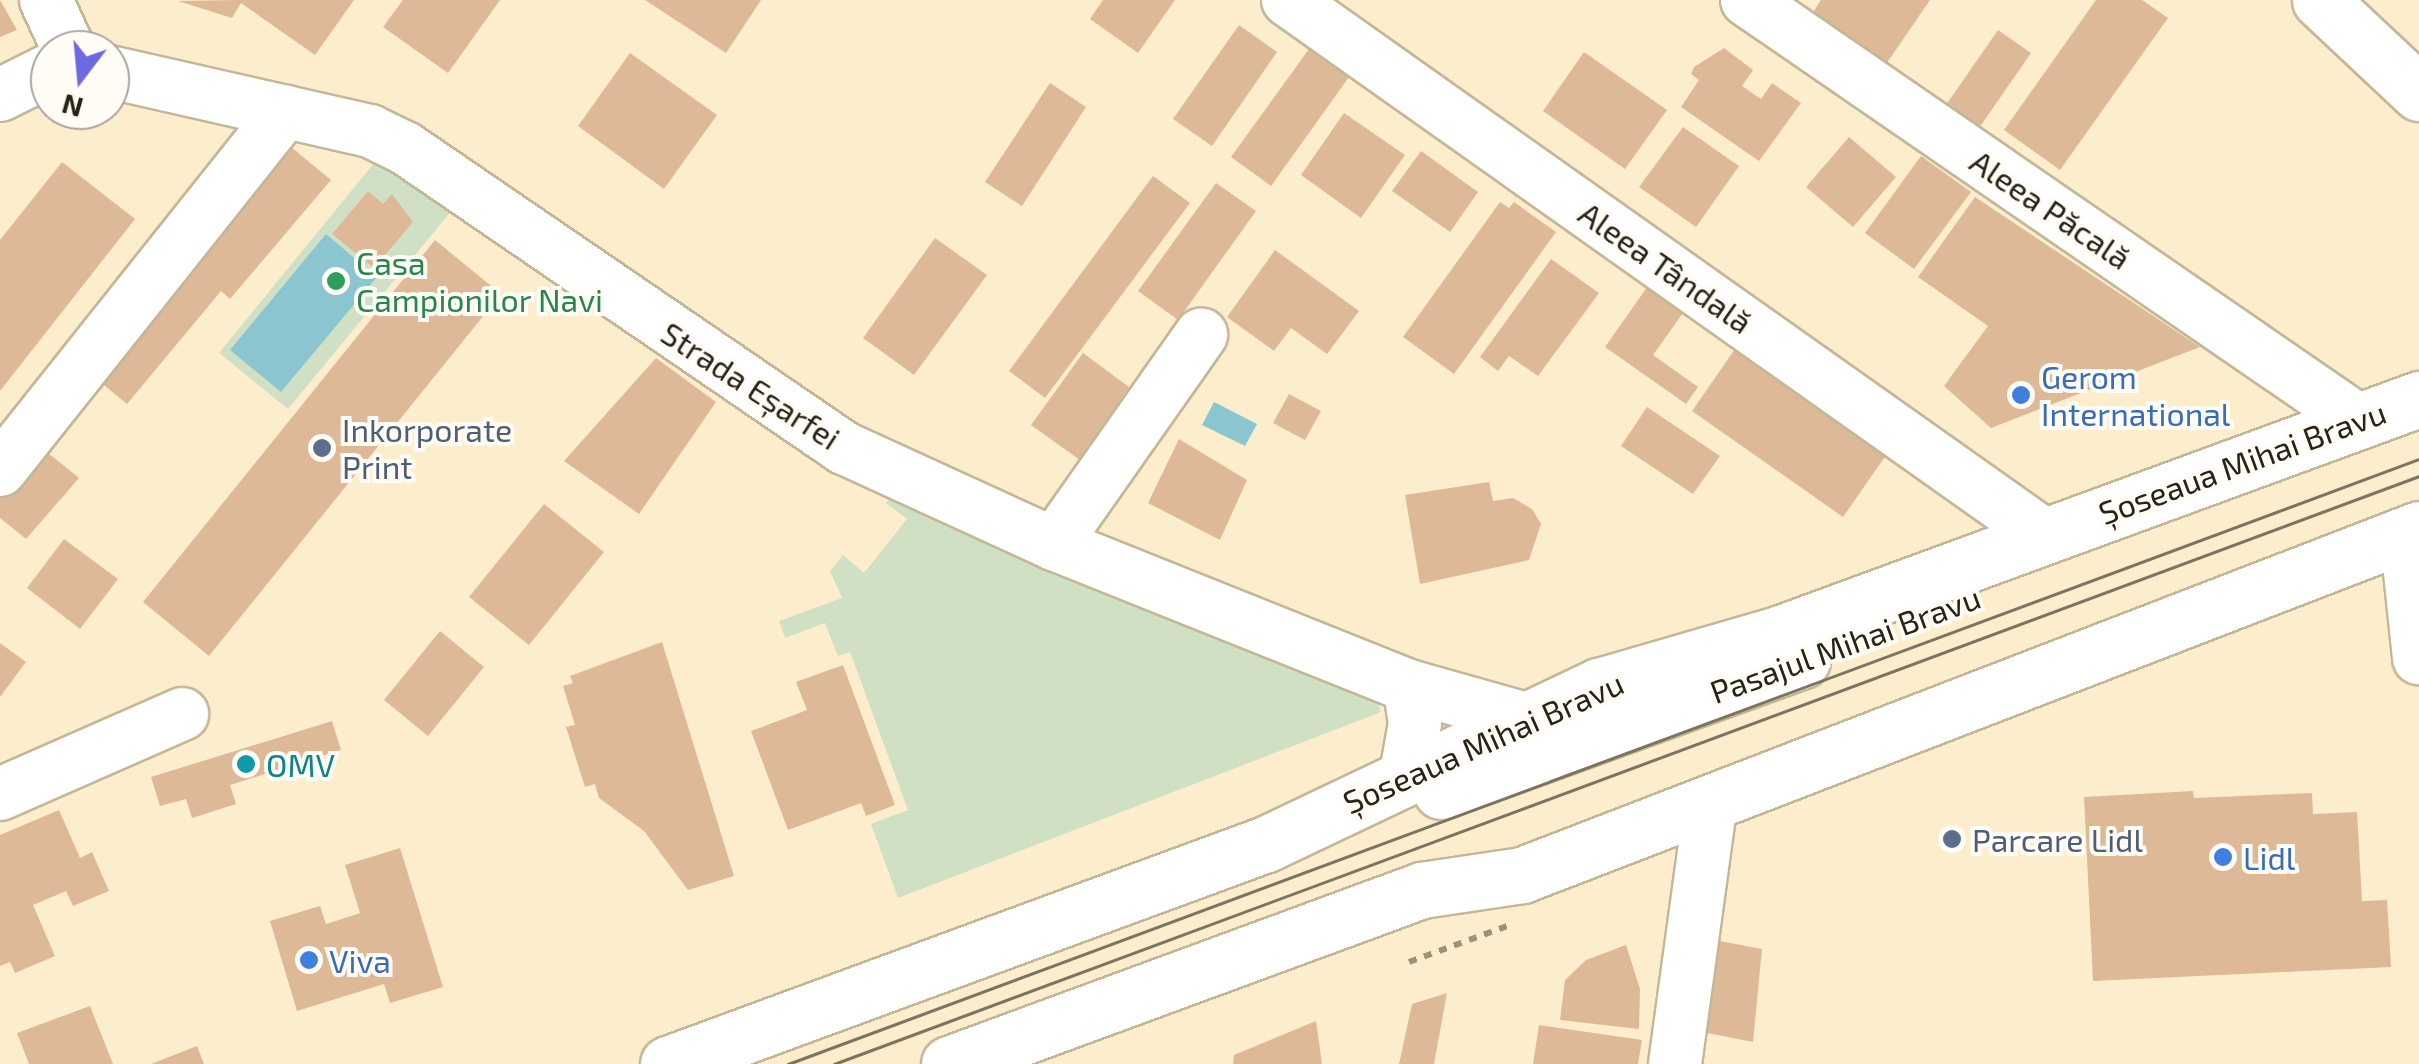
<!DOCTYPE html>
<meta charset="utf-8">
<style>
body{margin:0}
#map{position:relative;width:2419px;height:1064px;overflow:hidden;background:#fceecd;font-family:"Exo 2",sans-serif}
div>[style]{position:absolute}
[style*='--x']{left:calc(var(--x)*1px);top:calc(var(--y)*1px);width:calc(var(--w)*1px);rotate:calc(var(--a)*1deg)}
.green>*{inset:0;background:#d0e0c5}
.water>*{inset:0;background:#8bc6d0}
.building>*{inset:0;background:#deb997}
.path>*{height:6px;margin-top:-3px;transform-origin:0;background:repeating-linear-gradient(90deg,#9c927a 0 8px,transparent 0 16px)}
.roads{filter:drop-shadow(2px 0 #c4b798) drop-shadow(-2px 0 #c4b798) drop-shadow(0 2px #c4b798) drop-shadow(0 -2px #c4b798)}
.minor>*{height:52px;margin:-26px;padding:0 26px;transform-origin:26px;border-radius:26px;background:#fff}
.major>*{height:55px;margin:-27.5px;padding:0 27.5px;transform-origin:27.5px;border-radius:27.5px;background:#fff}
.tram>*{height:2.5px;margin:-1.25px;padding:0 1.25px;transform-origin:1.25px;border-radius:1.25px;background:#7c745f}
.dots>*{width:28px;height:28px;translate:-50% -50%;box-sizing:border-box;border:5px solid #fffcf6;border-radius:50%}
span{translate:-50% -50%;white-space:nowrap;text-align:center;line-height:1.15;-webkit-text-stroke:8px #fffcf6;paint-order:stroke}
.street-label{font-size:32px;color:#282317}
.leisure-label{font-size:32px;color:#27864d}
.left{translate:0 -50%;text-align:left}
.shop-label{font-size:32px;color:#366cbe}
.service-label{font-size:32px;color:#4e5e75}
.culture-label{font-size:32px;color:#0d838f}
.north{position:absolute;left:30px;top:30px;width:100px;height:100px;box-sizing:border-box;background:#fffcf6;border:2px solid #a9a59d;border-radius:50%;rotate:196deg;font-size:28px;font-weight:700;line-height:40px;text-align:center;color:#282317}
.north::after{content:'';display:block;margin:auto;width:35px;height:45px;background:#6c69e3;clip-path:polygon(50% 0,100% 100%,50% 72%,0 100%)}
</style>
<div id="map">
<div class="green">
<div style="clip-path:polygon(383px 152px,453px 209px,288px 409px,219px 353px)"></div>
<div style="clip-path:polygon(898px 489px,1376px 697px,1381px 712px,898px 898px,871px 824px,908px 810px,850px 652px,838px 656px,825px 623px,785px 638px,779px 621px,842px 598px,830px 571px,843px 555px,864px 573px,907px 519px,886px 503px)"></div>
</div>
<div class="water">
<div style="clip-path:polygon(326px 234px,377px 277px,281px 392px,230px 350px)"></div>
<div style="clip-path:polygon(1214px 402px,1257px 424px,1245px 446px,1202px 425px)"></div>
</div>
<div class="building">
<div style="clip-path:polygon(0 0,17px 30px,0 37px)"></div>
<div style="clip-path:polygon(237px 0,354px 0,315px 55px,241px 3px,232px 18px,178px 1px)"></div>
<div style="clip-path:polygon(403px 0,500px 0,448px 73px,383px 27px)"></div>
<div style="clip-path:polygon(645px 0,761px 0,726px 53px)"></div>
<div style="clip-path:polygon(1103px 0,1175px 0,1138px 53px,1090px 19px)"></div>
<div style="clip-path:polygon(1821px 0,1930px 0,1882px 70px,1808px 20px)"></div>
<div style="clip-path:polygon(2096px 0,2142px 0,2168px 18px,2060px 170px,2004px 130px)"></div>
<div style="clip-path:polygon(1239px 25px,1277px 52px,1212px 146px,1173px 119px)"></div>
<div style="clip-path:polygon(1998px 30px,2031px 53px,1979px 128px,1946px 105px)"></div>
<div style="clip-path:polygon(1724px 48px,1753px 70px,1742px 86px,1761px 99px,1772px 83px,1801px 103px,1759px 161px,1681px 107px,1699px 80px,1691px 74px,1694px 67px)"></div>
<div style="clip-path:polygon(1309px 49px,1349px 77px,1271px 186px,1231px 157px)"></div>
<div style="clip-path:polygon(1584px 52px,1667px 110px,1625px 169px,1543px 111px)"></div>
<div style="clip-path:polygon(630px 53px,717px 115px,664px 189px,578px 126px)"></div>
<div style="clip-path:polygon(1050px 83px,1086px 107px,1022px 206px,985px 182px)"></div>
<div style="clip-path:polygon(1344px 113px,1405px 155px,1361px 218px,1301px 175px)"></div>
<div style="clip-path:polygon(1683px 127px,1739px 166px,1696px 227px,1639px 187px)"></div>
<div style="clip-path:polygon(279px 137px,331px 180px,230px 299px,221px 291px,127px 404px,93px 376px)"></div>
<div style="clip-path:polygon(1849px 137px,1896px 177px,1853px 227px,1806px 187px)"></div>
<div style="clip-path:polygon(1421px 151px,1478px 192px,1450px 232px,1392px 191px)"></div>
<div style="clip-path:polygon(1921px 156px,1971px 192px,1914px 269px,1865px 233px)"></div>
<div style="clip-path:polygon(62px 162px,135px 219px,0 391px,0 240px)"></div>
<div style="clip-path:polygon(1153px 176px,1190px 203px,1045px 398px,1009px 371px)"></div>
<div style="clip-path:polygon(1216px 183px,1256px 211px,1178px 320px,1138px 291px)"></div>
<div style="clip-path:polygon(368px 191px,383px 204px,392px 194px,413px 222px,374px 268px,332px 234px)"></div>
<div style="clip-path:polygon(1975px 197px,2200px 347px,1991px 428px,1944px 386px,1988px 326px,1918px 277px)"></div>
<div style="clip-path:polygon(1500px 202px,1509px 208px,1514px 202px,1556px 232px,1454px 374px,1403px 337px)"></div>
<div style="clip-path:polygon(935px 238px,987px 275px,914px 375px,863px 338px)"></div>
<div style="clip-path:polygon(435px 240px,501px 294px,209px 656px,143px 602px)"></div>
<div style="clip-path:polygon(1275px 250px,1359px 311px,1327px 354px,1291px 328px,1274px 351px,1227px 317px)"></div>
<div style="clip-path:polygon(1551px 259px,1599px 293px,1538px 376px,1509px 356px,1498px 371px,1480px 357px)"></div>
<div style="clip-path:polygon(1657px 273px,1693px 299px,1653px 355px,1698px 387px,1686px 404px,1605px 347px)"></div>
<div style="clip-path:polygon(1744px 336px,1896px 441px,1843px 517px,1692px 411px)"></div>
<div style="clip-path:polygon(1083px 353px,1129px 387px,1080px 460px,1031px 425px)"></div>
<div style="clip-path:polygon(656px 358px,716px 402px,639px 514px,564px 461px)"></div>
<div style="clip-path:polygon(1289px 394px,1321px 411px,1305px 440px,1273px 423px)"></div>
<div style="clip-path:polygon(1647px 407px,1720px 456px,1693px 494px,1621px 446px)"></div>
<div style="clip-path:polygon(1179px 439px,1247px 480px,1220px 540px,1148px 503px)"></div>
<div style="clip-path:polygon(37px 444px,79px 478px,26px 539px,0 518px,0 490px)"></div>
<div style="clip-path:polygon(1489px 482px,1493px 501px,1513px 498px,1532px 509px,1541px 524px,1529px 560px,1420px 584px,1405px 495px)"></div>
<div style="clip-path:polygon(544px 504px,604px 552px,529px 645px,469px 597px)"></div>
<div style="clip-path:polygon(64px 539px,118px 579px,80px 629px,27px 588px)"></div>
<div style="clip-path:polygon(440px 631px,484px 667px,428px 736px,384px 700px)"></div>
<div style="clip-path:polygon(662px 642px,734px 876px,688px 890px,644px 831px,599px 798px,595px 784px,585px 787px,566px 727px,575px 725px,563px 686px,573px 683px,570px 676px)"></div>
<div style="clip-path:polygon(0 643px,26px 662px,0 697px)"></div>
<div style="clip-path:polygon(843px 665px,895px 805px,866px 816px,861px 803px,788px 830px,751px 731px,807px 710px,796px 682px)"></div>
<div style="clip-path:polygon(332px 721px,341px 750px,230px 785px,236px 804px,192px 818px,186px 799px,160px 806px,151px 777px)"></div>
<div style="clip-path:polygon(2193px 791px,2194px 798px,2312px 793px,2313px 814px,2357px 812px,2362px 901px,2387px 900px,2391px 967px,2093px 981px,2084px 797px)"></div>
<div style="clip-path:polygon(59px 810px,80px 858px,92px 852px,109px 891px,73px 906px,66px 891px,33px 905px,55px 956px,15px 973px,10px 962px,0 966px,0 835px)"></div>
<div style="clip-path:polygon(400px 848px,443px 987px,390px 1003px,384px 984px,297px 1011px,270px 921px,320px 906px,326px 924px,360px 913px,345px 865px)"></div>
<div style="clip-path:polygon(1704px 938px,1762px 949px,1753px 1042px,1687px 1029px)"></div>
<div style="clip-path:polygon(1626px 945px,1640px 989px,1639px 1029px,1560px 1020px,1565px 980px,1586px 960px)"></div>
<div style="clip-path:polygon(1447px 993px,1434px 1064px,1399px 1064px,1412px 1004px)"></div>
<div style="clip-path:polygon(90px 1006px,113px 1064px,29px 1064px,17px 1033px)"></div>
<div style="clip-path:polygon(1316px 1021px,1322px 1064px,1233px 1064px,1234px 1055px)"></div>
<div style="clip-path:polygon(1539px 1025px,1642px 1040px,1638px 1064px,1533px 1064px)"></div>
<div style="clip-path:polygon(197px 1046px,204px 1064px,151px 1064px)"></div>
</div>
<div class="path">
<div style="--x:1409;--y:962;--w:108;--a:-20.1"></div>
</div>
<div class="roads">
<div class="minor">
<div style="--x:46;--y:0;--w:55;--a:65.3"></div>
<div style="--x:1288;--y:0;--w:926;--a:35.29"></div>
<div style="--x:1747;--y:0;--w:739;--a:34.53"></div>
<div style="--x:110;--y:72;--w:267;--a:12.8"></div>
<div style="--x:370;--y:131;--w:39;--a:26"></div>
<div style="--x:405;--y:148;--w:532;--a:34.35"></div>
<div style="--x:844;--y:448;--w:231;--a:24.6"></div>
<div style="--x:1054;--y:544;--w:382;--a:21.8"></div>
<div style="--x:1409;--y:686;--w:117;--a:15.8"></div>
<div style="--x:0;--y:95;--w:56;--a:-26.6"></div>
<div style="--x:0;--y:470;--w:458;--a:-51.5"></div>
<div style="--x:2406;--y:534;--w:125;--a:84"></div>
<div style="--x:1054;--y:544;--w:256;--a:-54.9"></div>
<div style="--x:1406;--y:774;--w:52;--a:-80"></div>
<div style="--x:1415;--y:723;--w:37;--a:-99"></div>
<div style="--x:0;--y:794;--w:199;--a:-23.7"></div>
<div style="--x:1675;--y:1064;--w:264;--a:-82.2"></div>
</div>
<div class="major">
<div style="--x:2320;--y:0;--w:136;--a:43.2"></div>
<div style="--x:1441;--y:791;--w:384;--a:-19.9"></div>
<div style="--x:668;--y:1064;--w:637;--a:-20.2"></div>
<div style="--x:1266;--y:844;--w:369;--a:-25.4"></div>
<div style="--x:1599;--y:686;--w:190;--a:-16.2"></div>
<div style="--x:1781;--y:633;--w:680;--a:-20.14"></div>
<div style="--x:949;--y:1064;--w:504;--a:-20.2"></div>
<div style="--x:1422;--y:890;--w:101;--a:-8.5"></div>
<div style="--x:1522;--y:875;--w:961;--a:-21.09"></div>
</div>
</div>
<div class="tram">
<div style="--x:788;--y:1064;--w:1740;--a:-20.35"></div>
<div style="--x:834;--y:1064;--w:1691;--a:-20.35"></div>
</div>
<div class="dots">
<div style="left:336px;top:281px;background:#2e9e5b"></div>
<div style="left:2021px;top:395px;background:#3f7fe0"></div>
<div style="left:322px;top:448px;background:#5c6f8a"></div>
<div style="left:246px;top:764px;background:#0f9aa8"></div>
<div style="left:1952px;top:839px;background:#5c6f8a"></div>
<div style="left:2223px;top:857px;background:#3f7fe0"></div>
<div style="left:309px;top:960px;background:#3f7fe0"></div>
</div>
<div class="street-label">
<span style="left:2051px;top:209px;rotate:34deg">Aleea Păcală</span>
<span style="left:1666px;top:267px;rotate:35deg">Aleea Tândală</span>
<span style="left:751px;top:385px;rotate:33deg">Strada Eșarfei</span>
<span style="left:2242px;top:462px;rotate:-20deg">Șoseaua Mihai Bravu</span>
<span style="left:1845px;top:644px;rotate:-20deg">Pasajul Mihai Bravu</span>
<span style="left:1483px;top:742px;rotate:-24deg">Șoseaua Mihai Bravu</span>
</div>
<div class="leisure-label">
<span class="left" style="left:356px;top:281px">Casa<br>Campionilor Navi</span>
</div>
<div class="shop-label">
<span class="left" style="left:2041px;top:395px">Gerom<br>International</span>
<span class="left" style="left:2243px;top:857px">Lidl</span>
<span class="left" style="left:329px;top:960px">Viva</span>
</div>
<div class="service-label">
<span class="left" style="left:342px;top:448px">Inkorporate<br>Print</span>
<span class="left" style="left:1972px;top:839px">Parcare Lidl</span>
</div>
<div class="culture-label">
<span class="left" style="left:266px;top:764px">OMV</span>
</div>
<div class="north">N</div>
</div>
